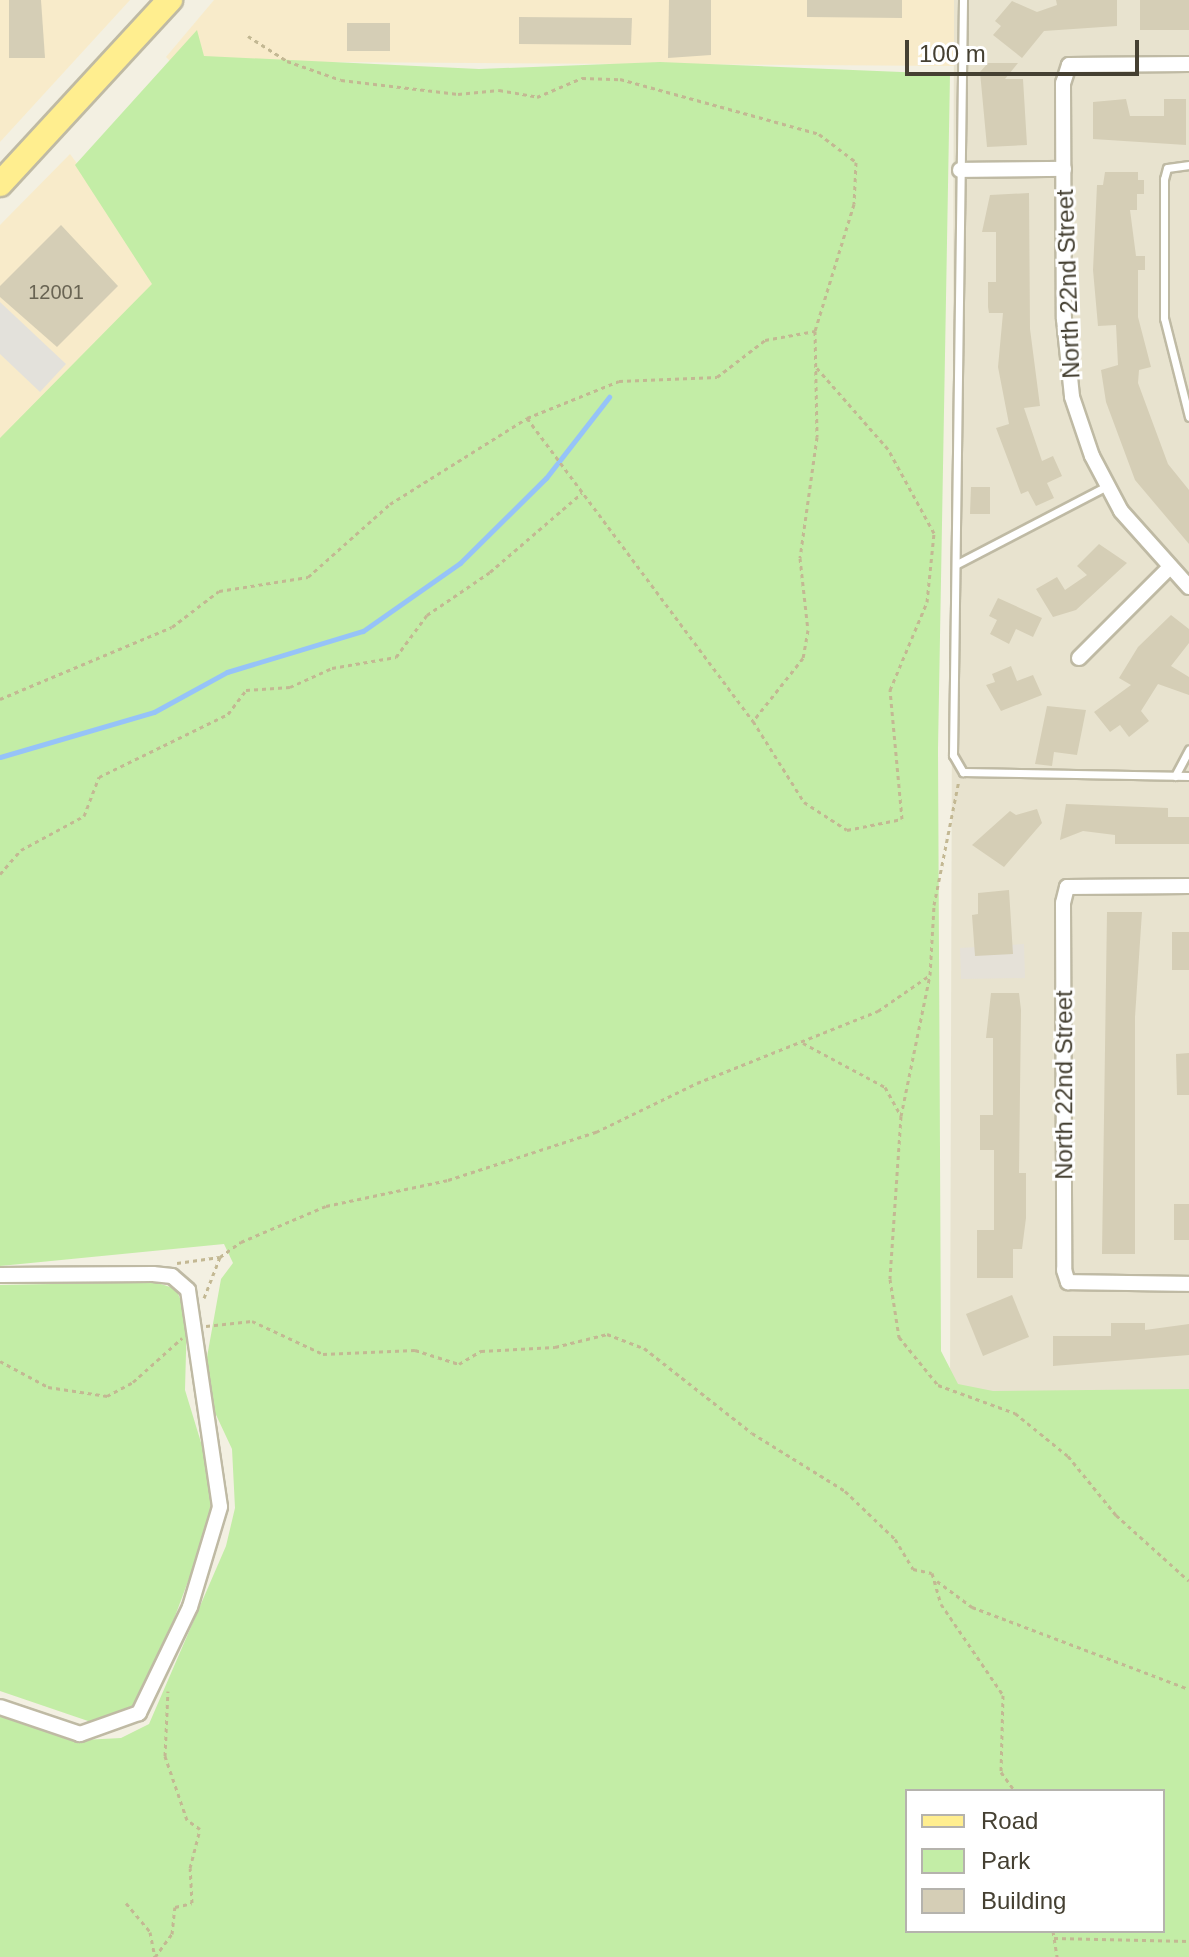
<!DOCTYPE html>
<style>
body{margin:0}
#map{position:relative;width:1189px;height:1957px;overflow:hidden;background:#f3f0e2;font-family:Helvetica,sans-serif}
div>[style]{position:absolute}
[style*='--x']{left:calc(var(--x)*1px);top:calc(var(--y)*1px);width:calc(var(--w)*1px);rotate:calc(var(--a)*1deg)}
.residential>*{inset:0;background:#e8e3cf}
.commercial>*{inset:0;background:#f8ebca}
.industrial>*{inset:0;background:#e5e1d8}
.green>*{inset:0;background:#c3eda6}
.parking>*{inset:0;background:#e3e1db}
.stream>*{height:5px;margin:-2.5px;padding:0 2.5px;transform-origin:2.5px;border-radius:2.5px;background:#96c3f8}
.building>*{inset:0;background:#d5ceb6}
.path>*{height:3px;margin-top:-1.5px;transform-origin:0;background:repeating-linear-gradient(90deg,#c3b893 0 4px,transparent 0 8px)}
.roads{filter:drop-shadow(2px 0 #bfbaa4) drop-shadow(-2px 0 #bfbaa4) drop-shadow(0 2px #bfbaa4) drop-shadow(0 -2px #bfbaa4)}
.lane>*{height:7px;margin:-3.5px;padding:0 3.5px;transform-origin:3.5px;border-radius:3.5px;background:#fff}
.street>*{height:14px;margin:-7px;padding:0 7px;transform-origin:7px;border-radius:7px;background:#fff}
.primary>*{height:24px;margin:-12px;padding:0 12px;transform-origin:12px;border-radius:12px;background:#ffee8f}
span{translate:-50% -50%;white-space:nowrap;text-align:center;line-height:1.15;-webkit-text-stroke:6px #fff;paint-order:stroke}
.number-label{font-size:20px;color:#696453}
.number-label span{-webkit-text-stroke-width:0}
.street-label{font-size:24px;color:#454032}
.legend{position:absolute;left:905px;top:1789px;width:260px;height:144px;box-sizing:border-box;background:#fff;border:2px solid #b5b3ad;margin:0;padding:10px 14px;list-style:none;font-size:24px;color:#454032}
.legend li{display:flex;align-items:center;gap:16px;height:40px}
.legend b{width:40px;border:2px solid #b5b3ad}
.scale{position:absolute;left:905px;top:40px;width:234px;height:36px;box-sizing:border-box;border:4px solid #454032;border-top:0;padding-left:10px;font-size:24px;line-height:28px;white-space:nowrap;color:#454032;-webkit-text-stroke:6px #fff;paint-order:stroke}
</style>
<div id="map">
<div class="residential">
<div style="clip-path:polygon(954px 0,1189px 0,1189px 1389px,950px 1398px)"></div>
</div>
<div class="commercial">
<div style="clip-path:polygon(0 0,130px 0,0 142px)"></div>
<div style="clip-path:polygon(214px 0,954px 0,954px 66px,170px 61px,166px 57px)"></div>
<div style="clip-path:polygon(70px 154px,164px 281px,0 454px,0 225px)"></div>
</div>
<div class="industrial">
<div style="clip-path:polygon(1024px 944px,1025px 978px,961px 979px,960px 948px)"></div>
</div>
<div class="green">
<div style="clip-path:polygon(evenodd,197px 30px,204px 56px,479px 69px,660px 62px,950px 74px,938px 749px,941px 1351px,958px 1384px,993px 1391px,1189px 1389px,1189px 1957px,0 1957px,0 1713px,83px 1740px,121px 1738px,149px 1724px,226px 1546px,235px 1508px,232px 1449px,210px 1402px,207px 1357px,221px 1279px,233px 1263px,224px 1244px,0 1266px,0 438px,152px 284px,75px 165px,197px 30px,907px 1791px,1163px 1791px,1163px 1931px,907px 1931px,907px 1791px)"></div>
<div style="clip-path:polygon(155px 1282px,176px 1289px,187px 1315px,185px 1390px,210px 1472px,210px 1522px,144px 1700px,118px 1717px,91px 1722px,0 1691px,0 1285px)"></div>
</div>
<div class="parking">
<div style="clip-path:polygon(0 302px,66px 364px,40px 392px,0 354px)"></div>
</div>
<div class="stream">
<div style="--x:0;--y:757;--w:160;--a:-16.3"></div>
<div style="--x:154;--y:712;--w:83;--a:-28.7"></div>
<div style="--x:227;--y:672;--w:142;--a:-16.8"></div>
<div style="--x:363;--y:631;--w:118;--a:-35"></div>
<div style="--x:460;--y:563;--w:121;--a:-44.7"></div>
<div style="--x:546;--y:478;--w:103;--a:-52.1"></div>
</div>
<div class="building">
<div style="clip-path:polygon(9px 0,41px 0,45px 58px,9px 58px)"></div>
<div style="clip-path:polygon(669px 0,711px 0,711px 55px,668px 58px)"></div>
<div style="clip-path:polygon(807px 0,902px 0,902px 18px,807px 17px)"></div>
<div style="clip-path:polygon(1056px 0,1117px 0,1117px 26px,1044px 31px,1022px 58px,993px 35px,1001px 26px,995px 21px,1012px 1px,1037px 12px,1057px 5px)"></div>
<div style="clip-path:polygon(1140px 0,1189px 0,1189px 30px,1140px 30px)"></div>
<div style="clip-path:polygon(519px 17px,632px 18px,631px 45px,519px 44px)"></div>
<div style="clip-path:polygon(347px 23px,390px 23px,390px 51px,347px 51px)"></div>
<div style="clip-path:polygon(1018px 63px,1005px 79px,1023px 79px,1027px 145px,987px 147px,980px 72px,988px 63px)"></div>
<div style="clip-path:polygon(1126px 99px,1130px 116px,1164px 116px,1164px 99px,1186px 99px,1186px 145px,1093px 139px,1093px 102px)"></div>
<div style="clip-path:polygon(1105px 172px,1138px 172px,1138px 180px,1144px 180px,1144px 194px,1137px 194px,1137px 210px,1130px 210px,1136px 256px,1145px 256px,1145px 270px,1138px 270px,1138px 317px,1151px 367px,1139px 370px,1138px 383px,1168px 464px,1189px 490px,1189px 544px,1135px 480px,1106px 402px,1101px 370px,1118px 365px,1116px 325px,1098px 326px,1093px 270px,1097px 185px,1103px 185px)"></div>
<div style="clip-path:polygon(1029px 193px,1030px 329px,1040px 406px,1024px 408px,1042px 461px,1053px 456px,1062px 476px,1047px 483px,1054px 498px,1036px 506px,1028px 491px,1021px 494px,996px 428px,1009px 424px,998px 367px,1003px 313px,989px 313px,988px 307px,988px 282px,996px 282px,996px 232px,982px 232px,990px 195px)"></div>
<div style="clip-path:polygon(61px 225px,118px 286px,57px 347px,0 297px,0 286px)"></div>
<div style="clip-path:polygon(971px 487px,990px 487px,990px 514px,970px 514px)"></div>
<div style="clip-path:polygon(1099px 544px,1127px 563px,1076px 610px,1053px 617px,1036px 589px,1057px 577px,1065px 590px,1087px 575px,1077px 566px)"></div>
<div style="clip-path:polygon(998px 598px,1042px 618px,1033px 637px,1016px 629px,1009px 644px,990px 634px,997px 620px,989px 616px)"></div>
<div style="clip-path:polygon(1171px 615px,1189px 629px,1189px 643px,1171px 666px,1189px 677px,1189px 695px,1158px 684px,1141px 711px,1149px 721px,1129px 737px,1120px 725px,1110px 732px,1094px 712px,1131px 685px,1119px 678px,1138px 647px)"></div>
<div style="clip-path:polygon(1011px 666px,1017px 681px,1033px 675px,1042px 695px,1001px 711px,986px 685px,995px 682px,992px 674px)"></div>
<div style="clip-path:polygon(1047px 706px,1086px 710px,1077px 755px,1054px 752px,1052px 766px,1035px 764px)"></div>
<div style="clip-path:polygon(1066px 804px,1168px 808px,1168px 817px,1189px 817px,1189px 844px,1115px 844px,1115px 835px,1083px 831px,1060px 840px)"></div>
<div style="clip-path:polygon(1037px 809px,1042px 823px,1004px 867px,972px 845px,1010px 811px,1016px 815px)"></div>
<div style="clip-path:polygon(1009px 890px,1013px 954px,975px 956px,972px 915px,978px 914px,978px 893px)"></div>
<div style="clip-path:polygon(1107px 912px,1142px 912px,1135px 1017px,1135px 1254px,1102px 1254px)"></div>
<div style="clip-path:polygon(1172px 932px,1189px 932px,1189px 970px,1172px 970px)"></div>
<div style="clip-path:polygon(991px 993px,1019px 993px,1021px 1010px,1019px 1173px,1026px 1173px,1026px 1218px,1022px 1249px,1013px 1249px,1013px 1278px,977px 1278px,977px 1230px,994px 1230px,994px 1150px,980px 1150px,980px 1115px,993px 1115px,993px 1038px,986px 1038px)"></div>
<div style="clip-path:polygon(1189px 1053px,1189px 1095px,1177px 1095px,1176px 1054px)"></div>
<div style="clip-path:polygon(1174px 1204px,1189px 1204px,1189px 1240px,1174px 1240px)"></div>
<div style="clip-path:polygon(1012px 1295px,1029px 1337px,983px 1356px,966px 1314px)"></div>
<div style="clip-path:polygon(1111px 1323px,1145px 1323px,1145px 1330px,1189px 1324px,1189px 1355px,1053px 1366px,1053px 1336px,1111px 1336px)"></div>
</div>
<div class="path">
<div style="--x:248;--y:36;--w:46;--a:32.7"></div>
<div style="--x:287;--y:61;--w:57;--a:19.4"></div>
<div style="--x:341;--y:80;--w:118;--a:6.8"></div>
<div style="--x:458;--y:94;--w:41;--a:-5.6"></div>
<div style="--x:499;--y:90;--w:39;--a:10"></div>
<div style="--x:537;--y:97;--w:49;--a:-22.9"></div>
<div style="--x:582;--y:78;--w:38;--a:2"></div>
<div style="--x:620;--y:79;--w:206;--a:15.4"></div>
<div style="--x:819;--y:134;--w:46;--a:37.1"></div>
<div style="--x:856;--y:162;--w:42;--a:92.7"></div>
<div style="--x:854;--y:204;--w:133;--a:107.1"></div>
<div style="--x:815;--y:331;--w:106;--a:88.9"></div>
<div style="--x:817;--y:437;--w:122;--a:98"></div>
<div style="--x:800;--y:558;--w:72;--a:83.7"></div>
<div style="--x:808;--y:630;--w:28;--a:100"></div>
<div style="--x:803;--y:658;--w:80;--a:128.4"></div>
<div style="--x:527;--y:418;--w:378;--a:53.3"></div>
<div style="--x:753;--y:721;--w:96;--a:57.8"></div>
<div style="--x:804;--y:802;--w:51;--a:33.1"></div>
<div style="--x:847;--y:830;--w:56;--a:-11.3"></div>
<div style="--x:902;--y:819;--w:130;--a:-95.3"></div>
<div style="--x:890;--y:690;--w:95;--a:-67.2"></div>
<div style="--x:927;--y:602;--w:69;--a:-84.2"></div>
<div style="--x:934;--y:533;--w:96;--a:-118.7"></div>
<div style="--x:888;--y:449;--w:109;--a:-131.3"></div>
<div style="--x:0;--y:699;--w:186;--a:-22.7"></div>
<div style="--x:172;--y:627;--w:59;--a:-37.5"></div>
<div style="--x:219;--y:591;--w:90;--a:-8.9"></div>
<div style="--x:308;--y:577;--w:110;--a:-41.7"></div>
<div style="--x:390;--y:504;--w:162;--a:-32.1"></div>
<div style="--x:527;--y:418;--w:99;--a:-21.9"></div>
<div style="--x:619;--y:381;--w:98;--a:-2.3"></div>
<div style="--x:717;--y:377;--w:61;--a:-37.6"></div>
<div style="--x:765;--y:340;--w:51;--a:-10.2"></div>
<div style="--x:0;--y:874;--w:32;--a:-49"></div>
<div style="--x:21;--y:850;--w:72;--a:-28.4"></div>
<div style="--x:84;--y:816;--w:42;--a:-69"></div>
<div style="--x:99;--y:777;--w:144;--a:-26"></div>
<div style="--x:228;--y:714;--w:30;--a:-53"></div>
<div style="--x:246;--y:690;--w:44;--a:-3.9"></div>
<div style="--x:290;--y:687;--w:46;--a:-24.3"></div>
<div style="--x:332;--y:668;--w:65;--a:-9.8"></div>
<div style="--x:396;--y:657;--w:52;--a:-53.6"></div>
<div style="--x:427;--y:615;--w:76;--a:-34.3"></div>
<div style="--x:490;--y:572;--w:121;--a:-40.7"></div>
<div style="--x:803;--y:1043;--w:93;--a:28.2"></div>
<div style="--x:885;--y:1087;--w:33;--a:61"></div>
<div style="--x:901;--y:1116;--w:163;--a:93.9"></div>
<div style="--x:890;--y:1279;--w:59;--a:81.2"></div>
<div style="--x:899;--y:1337;--w:62;--a:50.9"></div>
<div style="--x:938;--y:1385;--w:82;--a:20"></div>
<div style="--x:1015;--y:1413;--w:68;--a:39.1"></div>
<div style="--x:1068;--y:1456;--w:76;--a:50.9"></div>
<div style="--x:1116;--y:1515;--w:98;--a:42.1"></div>
<div style="--x:901;--y:1116;--w:144;--a:-78.4"></div>
<div style="--x:177;--y:1263;--w:43;--a:-7.9"></div>
<div style="--x:204;--y:1298;--w:44;--a:-68.7"></div>
<div style="--x:220;--y:1257;--w:26;--a:-36"></div>
<div style="--x:241;--y:1242;--w:92;--a:-23"></div>
<div style="--x:326;--y:1206;--w:125;--a:-12"></div>
<div style="--x:448;--y:1180;--w:156;--a:-18"></div>
<div style="--x:596;--y:1132;--w:112;--a:-25.9"></div>
<div style="--x:697;--y:1083;--w:195;--a:-21.7"></div>
<div style="--x:878;--y:1011;--w:63;--a:-34.7"></div>
<div style="--x:930;--y:975;--w:70;--a:-86.7"></div>
<div style="--x:934;--y:905;--w:127;--a:-78.7"></div>
<div style="--x:206;--y:1326;--w:46;--a:-6.2"></div>
<div style="--x:252;--y:1321;--w:78;--a:24.9"></div>
<div style="--x:323;--y:1354;--w:92;--a:-2.5"></div>
<div style="--x:415;--y:1350;--w:46;--a:17.7"></div>
<div style="--x:459;--y:1364;--w:26;--a:-31"></div>
<div style="--x:481;--y:1351;--w:74;--a:-3.1"></div>
<div style="--x:555;--y:1347;--w:54;--a:-14"></div>
<div style="--x:607;--y:1334;--w:40;--a:21"></div>
<div style="--x:644;--y:1348;--w:137;--a:38.2"></div>
<div style="--x:752;--y:1433;--w:110;--a:31.9"></div>
<div style="--x:845;--y:1491;--w:69;--a:43.8"></div>
<div style="--x:895;--y:1539;--w:35;--a:59"></div>
<div style="--x:913;--y:1569;--w:19;--a:12"></div>
<div style="--x:932;--y:1573;--w:32;--a:74"></div>
<div style="--x:941;--y:1604;--w:110;--a:55.7"></div>
<div style="--x:1003;--y:1695;--w:77;--a:91.5"></div>
<div style="--x:1001;--y:1772;--w:24;--a:54"></div>
<div style="--x:0;--y:1361;--w:55;--a:28.4"></div>
<div style="--x:48;--y:1387;--w:60;--a:8.7"></div>
<div style="--x:107;--y:1396;--w:30;--a:-28"></div>
<div style="--x:133;--y:1382;--w:66;--a:-41.9"></div>
<div style="--x:937;--y:1581;--w:44;--a:36.6"></div>
<div style="--x:972;--y:1607;--w:232;--a:20.7"></div>
<div style="--x:126;--y:1903;--w:38;--a:50"></div>
<div style="--x:150;--y:1932;--w:25;--a:79"></div>
<div style="--x:1053;--y:1931;--w:26;--a:81"></div>
<div style="--x:1054;--y:1938;--w:135;--a:1.3"></div>
<div style="--x:155;--y:1957;--w:29;--a:-54"></div>
<div style="--x:172;--y:1934;--w:27;--a:-84"></div>
<div style="--x:175;--y:1907;--w:17;--a:-13"></div>
<div style="--x:192;--y:1903;--w:35;--a:-93"></div>
<div style="--x:190;--y:1868;--w:40;--a:-75.6"></div>
<div style="--x:200;--y:1829;--w:16;--a:-145"></div>
<div style="--x:187;--y:1820;--w:68;--a:-109"></div>
<div style="--x:165;--y:1756;--w:65;--a:-87.4"></div>
</div>
<div class="roads">
<div class="lane">
<div style="--x:963;--y:0;--w:755;--a:90.76"></div>
<div style="--x:953;--y:755;--w:20;--a:60"></div>
<div style="--x:963;--y:772;--w:226;--a:1"></div>
<div style="--x:1189;--y:165;--w:22;--a:172"></div>
<div style="--x:1167;--y:168;--w:11;--a:105"></div>
<div style="--x:1164;--y:179;--w:139;--a:90"></div>
<div style="--x:1164;--y:318;--w:102;--a:75.8"></div>
<div style="--x:957;--y:564;--w:169;--a:-27.5"></div>
<div style="--x:1175;--y:776;--w:30;--a:-62"></div>
</div>
<div class="street">
<div style="--x:1189;--y:64;--w:120;--a:179.5"></div>
<div style="--x:1069;--y:65;--w:19;--a:108"></div>
<div style="--x:1063;--y:83;--w:236;--a:89.8"></div>
<div style="--x:1064;--y:319;--w:78;--a:84.1"></div>
<div style="--x:1072;--y:397;--w:62;--a:71.3"></div>
<div style="--x:1092;--y:456;--w:62;--a:62.2"></div>
<div style="--x:1121;--y:511;--w:102;--a:48.2"></div>
<div style="--x:960;--y:170;--w:104;--a:-0.6"></div>
<div style="--x:1079;--y:658;--w:126;--a:-45"></div>
<div style="--x:1189;--y:886;--w:122;--a:179.5"></div>
<div style="--x:1067;--y:887;--w:16;--a:104"></div>
<div style="--x:1063;--y:903;--w:367;--a:89.8"></div>
<div style="--x:1064;--y:1270;--w:13;--a:72"></div>
<div style="--x:1068;--y:1282;--w:121;--a:0.9"></div>
<div style="--x:0;--y:1275;--w:153;--a:-0.4"></div>
<div style="--x:153;--y:1274;--w:19;--a:6"></div>
<div style="--x:172;--y:1276;--w:21;--a:41"></div>
<div style="--x:188;--y:1290;--w:219;--a:81.6"></div>
<div style="--x:220;--y:1507;--w:104;--a:106.7"></div>
<div style="--x:190;--y:1607;--w:118;--a:115.7"></div>
<div style="--x:139;--y:1713;--w:63;--a:160.4"></div>
<div style="--x:80;--y:1734;--w:84;--a:-161.4"></div>
</div>
<div class="primary">
<div style="--x:0;--y:184;--w:251;--a:-47.3"></div>
</div>
</div>
<div class="number-label">
<span style="left:56px;top:292px">12001</span>
</div>
<div class="street-label">
<span style="left:1068px;top:284px;rotate:-92deg">North 22nd Street</span>
<span style="left:1064px;top:1085px;rotate:-90deg">North 22nd Street</span>
</div>
<ul class="legend">
<li><b style="height:10px;background:#ffee8f"></b>Road</li>
<li><b style="height:22px;background:#c3eda6"></b>Park</li>
<li><b style="height:22px;background:#d5ceb6"></b>Building</li>
</ul>
<div class="scale">100 m</div>
</div>
